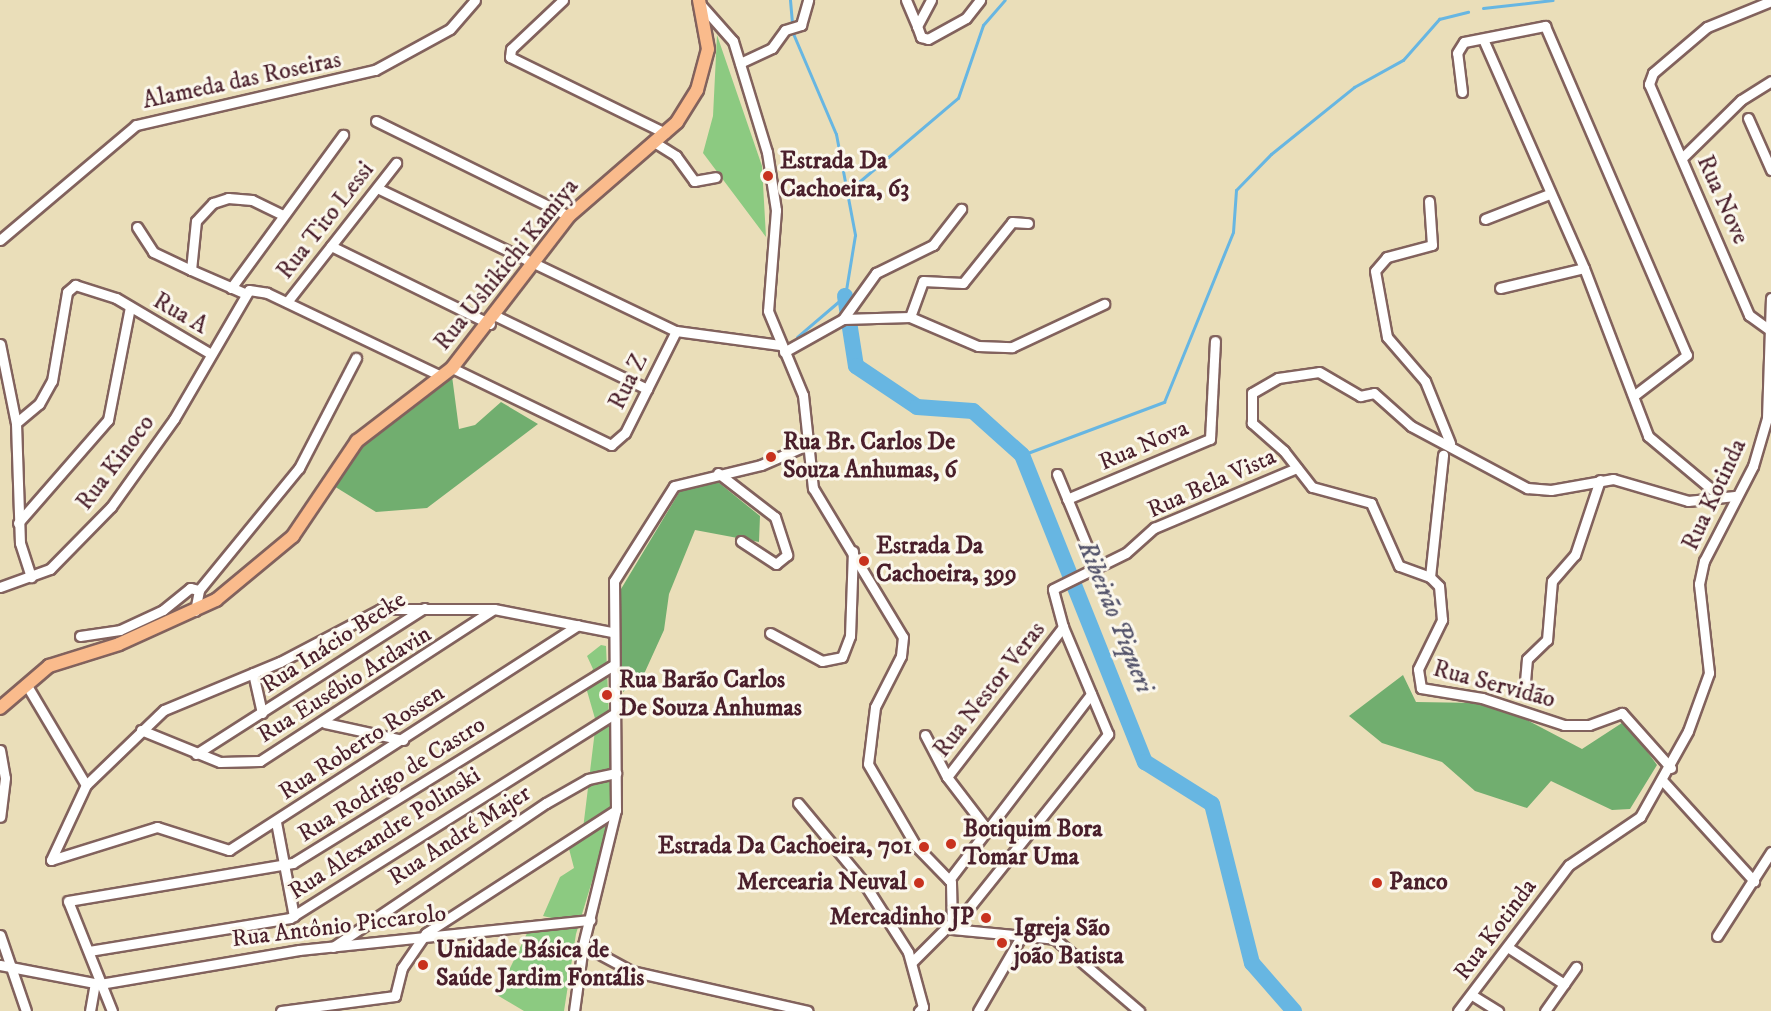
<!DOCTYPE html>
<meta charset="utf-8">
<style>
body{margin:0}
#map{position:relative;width:1771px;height:1011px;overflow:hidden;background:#eadeb9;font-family:"IM FELL DW Pica",serif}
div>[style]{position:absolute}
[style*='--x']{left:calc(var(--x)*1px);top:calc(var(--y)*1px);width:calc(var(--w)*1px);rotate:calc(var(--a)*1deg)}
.green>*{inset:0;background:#8cca81}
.forest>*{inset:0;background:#71ae6f}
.stream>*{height:3px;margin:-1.5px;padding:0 1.5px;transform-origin:1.5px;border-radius:1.5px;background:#67b6e2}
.river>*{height:16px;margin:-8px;padding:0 8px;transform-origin:8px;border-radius:8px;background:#67b6e2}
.roads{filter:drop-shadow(2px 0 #82625d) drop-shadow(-2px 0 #82625d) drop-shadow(0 2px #82625d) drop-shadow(0 -2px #82625d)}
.minor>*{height:9px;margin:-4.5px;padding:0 4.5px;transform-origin:4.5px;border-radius:4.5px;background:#fff}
.major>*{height:12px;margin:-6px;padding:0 6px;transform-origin:6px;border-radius:6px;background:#fabb8c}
.dots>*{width:16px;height:16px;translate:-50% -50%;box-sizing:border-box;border:3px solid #fbf7ec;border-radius:50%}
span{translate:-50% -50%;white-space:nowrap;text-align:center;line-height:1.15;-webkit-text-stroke:6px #fbf7ec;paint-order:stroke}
.street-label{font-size:24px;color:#4a1f2b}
.poi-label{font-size:24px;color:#4a1f2b;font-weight:700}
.left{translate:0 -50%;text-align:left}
.right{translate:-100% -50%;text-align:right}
.water-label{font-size:26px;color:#54546b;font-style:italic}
</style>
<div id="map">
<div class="green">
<div style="clip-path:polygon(717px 35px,762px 166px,766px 237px,703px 153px,713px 116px)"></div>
<div style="clip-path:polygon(601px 645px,606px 646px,613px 812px,576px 934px,564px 1011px,524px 1011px,497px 995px,530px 927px,560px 920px,543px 916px,560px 877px,574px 868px,568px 845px,583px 829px,596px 722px,585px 684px,593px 669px,587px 656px)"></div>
</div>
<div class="forest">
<div style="clip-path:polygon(452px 376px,459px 429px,475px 425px,501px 402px,538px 424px,427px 508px,376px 512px,329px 483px,367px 440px)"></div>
<div style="clip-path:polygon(713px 478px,760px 516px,759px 542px,695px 530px,669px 594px,664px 630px,644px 674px,623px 692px,618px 594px,680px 491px)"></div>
<div style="clip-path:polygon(1403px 675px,1416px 702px,1477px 703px,1525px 719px,1582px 749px,1625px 721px,1657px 765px,1630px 809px,1612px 810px,1551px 781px,1527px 808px,1475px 791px,1442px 762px,1382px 743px,1349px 716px)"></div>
</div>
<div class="stream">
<div style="--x:790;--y:0;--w:24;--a:85"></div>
<div style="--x:1483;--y:8;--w:70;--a:-6.5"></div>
<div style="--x:792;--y:31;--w:112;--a:66.9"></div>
<div style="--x:836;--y:134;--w:103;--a:79.3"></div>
<div style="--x:855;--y:235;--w:62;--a:99.3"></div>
<div style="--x:845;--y:296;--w:63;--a:139.5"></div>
<div style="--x:847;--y:192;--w:145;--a:-40.3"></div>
<div style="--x:958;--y:98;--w:77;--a:-71.1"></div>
<div style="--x:983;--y:25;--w:33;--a:-49"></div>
<div style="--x:1022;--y:455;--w:152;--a:-20.5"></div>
<div style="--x:1164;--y:402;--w:183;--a:-67.9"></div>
<div style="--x:1233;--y:232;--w:42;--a:-85.9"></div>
<div style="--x:1236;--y:190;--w:50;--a:-45.8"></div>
<div style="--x:1271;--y:154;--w:107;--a:-38.9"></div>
<div style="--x:1354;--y:87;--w:56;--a:-28.9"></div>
<div style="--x:1403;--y:60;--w:55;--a:-48.7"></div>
<div style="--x:1439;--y:19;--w:30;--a:-14"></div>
</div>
<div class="river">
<div style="--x:845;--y:296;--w:71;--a:81.1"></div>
<div style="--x:856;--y:366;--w:73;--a:33.9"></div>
<div style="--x:917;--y:407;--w:56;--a:4.1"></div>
<div style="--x:973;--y:411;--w:66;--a:41.9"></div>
<div style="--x:1022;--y:455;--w:331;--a:68.2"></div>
<div style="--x:1145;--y:762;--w:79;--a:32.1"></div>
<div style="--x:1212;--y:804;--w:164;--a:75.9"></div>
<div style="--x:1252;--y:963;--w:64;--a:48.8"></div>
</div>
<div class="roads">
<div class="minor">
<div style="--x:563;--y:0;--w:71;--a:136.7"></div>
<div style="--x:511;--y:49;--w:8;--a:97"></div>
<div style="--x:510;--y:57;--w:173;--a:26.1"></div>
<div style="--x:906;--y:0;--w:28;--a:67"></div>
<div style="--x:931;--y:0;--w:30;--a:118"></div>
<div style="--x:917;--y:26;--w:12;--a:70"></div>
<div style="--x:921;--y:37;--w:7;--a:16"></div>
<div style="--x:928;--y:39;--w:43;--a:-28.9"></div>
<div style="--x:966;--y:18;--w:23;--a:-52"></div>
<div style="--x:1771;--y:1;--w:69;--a:157.9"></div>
<div style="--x:1707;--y:27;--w:71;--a:139.6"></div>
<div style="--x:1653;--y:73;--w:12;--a:110"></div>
<div style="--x:1649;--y:84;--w:252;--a:66.6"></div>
<div style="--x:1749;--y:315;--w:27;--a:36"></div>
<div style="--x:701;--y:5;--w:48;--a:48.4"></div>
<div style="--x:733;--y:41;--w:116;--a:73"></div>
<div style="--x:767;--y:152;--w:59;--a:81.2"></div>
<div style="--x:776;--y:210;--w:101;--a:94.5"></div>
<div style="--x:768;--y:311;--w:91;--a:67.4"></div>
<div style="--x:803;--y:395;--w:94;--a:83.9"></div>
<div style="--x:813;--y:488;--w:174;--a:58.9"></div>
<div style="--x:903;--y:637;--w:19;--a:96"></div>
<div style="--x:901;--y:656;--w:57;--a:117"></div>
<div style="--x:875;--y:707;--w:57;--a:97"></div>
<div style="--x:868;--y:764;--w:95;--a:59.7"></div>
<div style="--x:916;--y:846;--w:50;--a:45.8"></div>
<div style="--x:951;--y:882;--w:47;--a:88.8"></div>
<div style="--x:1483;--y:39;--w:250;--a:66.2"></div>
<div style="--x:1584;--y:268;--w:180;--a:69.1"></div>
<div style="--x:1648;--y:436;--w:95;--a:39.9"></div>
<div style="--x:740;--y:63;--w:35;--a:-25"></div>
<div style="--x:772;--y:48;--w:22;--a:-54"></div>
<div style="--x:785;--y:30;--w:17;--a:-17"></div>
<div style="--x:801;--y:25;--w:26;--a:-74"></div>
<div style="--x:1462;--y:92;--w:39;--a:-97"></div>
<div style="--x:1457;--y:53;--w:13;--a:-58"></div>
<div style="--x:1464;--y:42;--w:83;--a:-11.2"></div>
<div style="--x:1545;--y:26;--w:358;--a:66.7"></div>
<div style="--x:1687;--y:355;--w:64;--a:142.6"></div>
<div style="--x:1748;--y:118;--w:57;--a:66.1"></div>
<div style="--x:376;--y:121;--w:215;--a:26.2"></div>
<div style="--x:654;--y:142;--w:26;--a:32"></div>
<div style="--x:676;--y:156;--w:31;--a:54"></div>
<div style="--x:694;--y:181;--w:22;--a:-10"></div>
<div style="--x:1683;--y:157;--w:81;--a:-44.5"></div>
<div style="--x:1741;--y:100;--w:36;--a:-32"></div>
<div style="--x:377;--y:188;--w:331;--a:25.6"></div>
<div style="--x:676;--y:331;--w:105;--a:7.7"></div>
<div style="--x:1429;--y:201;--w:44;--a:86.1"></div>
<div style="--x:1432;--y:245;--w:47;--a:165.1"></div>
<div style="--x:1387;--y:257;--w:18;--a:131"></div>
<div style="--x:1375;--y:271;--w:67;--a:79.7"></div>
<div style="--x:1387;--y:337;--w:58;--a:49.2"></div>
<div style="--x:1425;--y:381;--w:67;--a:68"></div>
<div style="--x:1485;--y:219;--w:69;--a:-21.3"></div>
<div style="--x:137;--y:227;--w:30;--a:57"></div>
<div style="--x:153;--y:252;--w:42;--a:25.3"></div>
<div style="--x:0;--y:240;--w:178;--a:-40.2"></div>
<div style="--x:136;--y:125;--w:245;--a:-13"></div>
<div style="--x:375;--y:70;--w:85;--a:-28.7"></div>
<div style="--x:450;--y:29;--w:38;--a:-49"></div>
<div style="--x:331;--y:246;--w:177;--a:26.1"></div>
<div style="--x:231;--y:288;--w:190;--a:-53.8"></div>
<div style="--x:1500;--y:288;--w:86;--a:-13.4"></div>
<div style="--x:244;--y:293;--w:58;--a:-156.5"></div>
<div style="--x:191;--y:270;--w:49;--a:-84.2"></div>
<div style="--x:196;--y:221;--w:25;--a:-47"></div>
<div style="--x:213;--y:203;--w:16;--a:-18"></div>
<div style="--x:228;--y:198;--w:24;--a:5"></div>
<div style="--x:252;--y:200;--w:32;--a:26"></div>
<div style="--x:287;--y:302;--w:177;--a:-51.9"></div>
<div style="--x:496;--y:316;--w:168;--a:25.8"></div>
<div style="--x:910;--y:317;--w:38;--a:-70"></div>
<div style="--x:923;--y:281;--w:40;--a:2.9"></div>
<div style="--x:963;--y:283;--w:78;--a:-51.2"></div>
<div style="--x:1012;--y:222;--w:16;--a:4"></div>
<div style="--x:843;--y:319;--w:57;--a:-54.3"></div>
<div style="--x:876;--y:273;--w:64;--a:-26.2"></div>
<div style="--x:933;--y:245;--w:46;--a:-52.1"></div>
<div style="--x:0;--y:344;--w:81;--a:78.6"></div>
<div style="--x:16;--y:423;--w:120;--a:88.1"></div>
<div style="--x:20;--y:543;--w:36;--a:72"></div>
<div style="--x:784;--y:352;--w:68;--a:-29.2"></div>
<div style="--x:843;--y:319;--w:67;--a:-1.7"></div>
<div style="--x:910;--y:317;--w:74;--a:23.1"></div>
<div style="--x:978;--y:346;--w:34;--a:2"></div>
<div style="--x:1012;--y:347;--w:102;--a:-25.1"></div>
<div style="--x:452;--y:368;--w:177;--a:25.8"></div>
<div style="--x:611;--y:445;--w:18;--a:-41"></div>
<div style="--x:625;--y:433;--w:114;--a:-63.4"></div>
<div style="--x:16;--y:423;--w:30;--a:-40"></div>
<div style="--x:39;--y:404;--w:26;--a:-61"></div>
<div style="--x:52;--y:381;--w:90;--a:-80.4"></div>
<div style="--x:67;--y:292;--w:11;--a:-41"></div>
<div style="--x:75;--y:285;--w:43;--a:17.6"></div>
<div style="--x:116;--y:298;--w:110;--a:30.5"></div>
<div style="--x:718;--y:473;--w:72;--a:37.7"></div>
<div style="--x:775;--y:517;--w:40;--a:72"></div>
<div style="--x:787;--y:555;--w:14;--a:141"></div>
<div style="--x:776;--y:564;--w:42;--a:-146.7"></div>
<div style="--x:1057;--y:474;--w:102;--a:67.5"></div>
<div style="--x:1067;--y:499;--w:155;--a:-22.8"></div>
<div style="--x:1210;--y:439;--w:98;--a:-87.1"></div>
<div style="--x:18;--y:523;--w:137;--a:-48.9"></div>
<div style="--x:108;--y:420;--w:115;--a:-79"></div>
<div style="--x:1430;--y:577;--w:123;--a:-83.9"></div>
<div style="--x:0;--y:587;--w:53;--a:-19.8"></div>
<div style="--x:50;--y:569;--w:87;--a:-45.5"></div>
<div style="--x:111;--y:507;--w:108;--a:-54.4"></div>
<div style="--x:174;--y:419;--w:149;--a:-59.8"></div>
<div style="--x:249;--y:290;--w:18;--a:9"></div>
<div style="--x:267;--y:293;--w:193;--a:25.5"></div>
<div style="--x:195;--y:611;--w:21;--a:-79"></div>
<div style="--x:199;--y:590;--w:158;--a:-50.7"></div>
<div style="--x:299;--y:468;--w:124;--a:-62.6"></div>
<div style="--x:770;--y:633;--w:59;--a:28.3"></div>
<div style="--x:822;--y:661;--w:20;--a:-11"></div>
<div style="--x:842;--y:657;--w:22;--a:-69"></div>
<div style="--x:850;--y:636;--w:85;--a:-88"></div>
<div style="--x:80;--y:636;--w:40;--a:-8.5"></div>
<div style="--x:120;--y:630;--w:47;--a:-24.9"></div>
<div style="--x:163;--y:610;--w:35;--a:-39"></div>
<div style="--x:190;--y:588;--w:9;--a:13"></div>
<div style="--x:253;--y:673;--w:41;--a:77.3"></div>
<div style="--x:26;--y:684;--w:117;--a:59.3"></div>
<div style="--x:1524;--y:693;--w:34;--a:-85"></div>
<div style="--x:1527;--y:659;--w:28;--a:-44"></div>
<div style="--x:1547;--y:640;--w:59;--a:-85.2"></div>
<div style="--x:1552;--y:581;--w:35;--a:-49"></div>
<div style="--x:1575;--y:555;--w:79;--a:-71.6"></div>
<div style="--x:325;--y:723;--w:80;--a:12.3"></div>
<div style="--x:141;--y:730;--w:85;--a:22.1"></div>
<div style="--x:220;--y:762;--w:40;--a:-1.4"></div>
<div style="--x:260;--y:761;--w:279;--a:-33"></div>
<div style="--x:925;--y:735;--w:47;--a:62.4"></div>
<div style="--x:947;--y:777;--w:64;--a:52.6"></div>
<div style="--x:0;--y:750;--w:28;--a:80"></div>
<div style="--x:5;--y:778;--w:39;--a:97"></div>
<div style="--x:196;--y:754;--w:271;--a:-32.6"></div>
<div style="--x:1671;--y:768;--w:74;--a:-131.7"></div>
<div style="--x:1622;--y:713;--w:35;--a:160"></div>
<div style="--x:1589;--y:725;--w:25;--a:180"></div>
<div style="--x:1564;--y:725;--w:86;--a:-161.8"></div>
<div style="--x:1482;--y:698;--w:62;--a:-170.7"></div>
<div style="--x:1421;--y:688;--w:19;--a:-99"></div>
<div style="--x:1418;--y:669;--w:55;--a:-63.9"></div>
<div style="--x:1442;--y:620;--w:34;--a:-95"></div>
<div style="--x:1439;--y:586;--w:13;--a:-135"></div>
<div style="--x:1430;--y:577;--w:33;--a:-160"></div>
<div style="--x:1399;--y:566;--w:69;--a:-114"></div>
<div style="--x:1371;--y:503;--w:61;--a:-164.8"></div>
<div style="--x:1312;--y:487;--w:46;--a:-127.9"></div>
<div style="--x:1284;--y:451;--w:43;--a:-138.8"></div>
<div style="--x:1252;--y:423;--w:30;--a:-90"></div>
<div style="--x:1252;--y:393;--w:30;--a:-30"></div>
<div style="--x:1278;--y:378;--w:41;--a:-8.3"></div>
<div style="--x:1319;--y:372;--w:48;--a:30.3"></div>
<div style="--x:1360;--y:396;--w:14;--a:-12"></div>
<div style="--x:1374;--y:393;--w:50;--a:41.7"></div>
<div style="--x:1411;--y:426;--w:132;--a:28.1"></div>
<div style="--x:1527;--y:488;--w:24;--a:5"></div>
<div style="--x:1551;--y:490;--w:63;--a:-10.1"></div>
<div style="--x:1613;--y:479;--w:78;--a:16.3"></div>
<div style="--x:1688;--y:501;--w:47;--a:-6.1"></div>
<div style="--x:947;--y:777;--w:190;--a:-52.3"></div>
<div style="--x:1662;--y:780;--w:137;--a:47.7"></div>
<div style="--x:798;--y:803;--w:100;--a:50.3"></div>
<div style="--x:862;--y:880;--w:85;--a:57.4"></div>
<div style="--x:908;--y:952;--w:57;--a:74.7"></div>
<div style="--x:923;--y:1007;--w:6;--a:135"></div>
<div style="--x:276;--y:822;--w:96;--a:79.2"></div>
<div style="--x:51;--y:860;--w:83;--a:-65"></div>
<div style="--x:86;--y:785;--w:108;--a:-43.9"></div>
<div style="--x:164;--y:710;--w:126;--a:-22.5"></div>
<div style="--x:280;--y:662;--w:114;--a:-27.7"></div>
<div style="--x:381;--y:609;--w:113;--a:0"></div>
<div style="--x:494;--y:609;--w:119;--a:11.1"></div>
<div style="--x:51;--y:860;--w:111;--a:-17.3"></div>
<div style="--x:157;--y:827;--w:76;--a:17.7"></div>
<div style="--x:229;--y:850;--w:415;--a:-32.8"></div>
<div style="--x:949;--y:880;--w:234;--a:-52.6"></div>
<div style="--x:952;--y:929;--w:250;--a:-51.3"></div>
<div style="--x:1108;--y:734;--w:116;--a:-112.8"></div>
<div style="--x:1063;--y:627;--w:39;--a:-105"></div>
<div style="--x:1053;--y:589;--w:81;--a:-26.3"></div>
<div style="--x:1126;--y:553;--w:38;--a:-42"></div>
<div style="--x:1154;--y:528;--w:155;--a:-22.8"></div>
<div style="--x:952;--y:929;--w:103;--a:5.5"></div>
<div style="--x:1055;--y:939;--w:111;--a:40.6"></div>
<div style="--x:0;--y:935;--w:80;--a:71.1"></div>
<div style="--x:1717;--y:936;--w:100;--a:-57.3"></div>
<div style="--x:583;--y:945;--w:55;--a:28.4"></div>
<div style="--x:631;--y:971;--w:181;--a:12.7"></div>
<div style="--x:333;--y:947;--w:257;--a:-34.1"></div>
<div style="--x:546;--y:803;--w:48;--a:-29.7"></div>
<div style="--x:588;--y:779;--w:29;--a:-12"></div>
<div style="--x:1509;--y:948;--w:66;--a:33.2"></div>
<div style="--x:89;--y:951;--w:204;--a:-9.3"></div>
<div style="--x:290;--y:918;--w:383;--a:-32.2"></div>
<div style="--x:913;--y:961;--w:52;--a:-45"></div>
<div style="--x:0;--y:965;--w:102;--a:10.8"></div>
<div style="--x:100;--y:984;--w:202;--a:-9.7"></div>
<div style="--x:299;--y:950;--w:293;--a:-5.9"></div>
<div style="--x:1472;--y:995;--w:31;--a:32"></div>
<div style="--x:90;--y:1011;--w:27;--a:-80"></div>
<div style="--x:112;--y:1011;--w:118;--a:-111.8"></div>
<div style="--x:68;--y:901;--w:228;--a:-9.6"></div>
<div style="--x:293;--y:863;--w:376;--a:-31.7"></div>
<div style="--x:281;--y:1011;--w:115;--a:-7.5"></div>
<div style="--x:395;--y:996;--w:29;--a:-76"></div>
<div style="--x:402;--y:968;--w:42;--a:-55.6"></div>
<div style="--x:426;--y:933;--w:226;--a:-32.9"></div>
<div style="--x:574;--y:1011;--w:67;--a:-82.2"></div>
<div style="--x:583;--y:945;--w:139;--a:-76.3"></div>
<div style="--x:616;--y:810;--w:229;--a:-90.5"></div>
<div style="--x:614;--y:581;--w:112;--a:-57.7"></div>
<div style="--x:674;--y:486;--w:89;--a:-13.6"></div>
<div style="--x:761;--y:465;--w:48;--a:-23.4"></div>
<div style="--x:978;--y:1011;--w:88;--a:-59.9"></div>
<div style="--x:1458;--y:1011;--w:183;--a:-52.8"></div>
<div style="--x:1569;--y:865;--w:86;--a:-34.1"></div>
<div style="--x:1640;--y:817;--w:98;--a:-60.8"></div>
<div style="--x:1688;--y:731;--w:62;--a:-70.1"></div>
<div style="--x:1709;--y:673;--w:90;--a:-96.4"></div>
<div style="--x:1699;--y:584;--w:24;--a:-78"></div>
<div style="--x:1704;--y:561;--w:107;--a:-62.7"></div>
<div style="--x:1753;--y:466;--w:50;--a:-73.7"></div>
<div style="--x:1767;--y:418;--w:120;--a:-88.1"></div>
<div style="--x:1545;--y:1011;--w:54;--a:-54.8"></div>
</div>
<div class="major">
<div style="--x:0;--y:708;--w:65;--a:-40.6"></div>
<div style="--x:49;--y:666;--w:73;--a:-17.4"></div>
<div style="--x:119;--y:644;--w:107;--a:-24.4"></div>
<div style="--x:216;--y:600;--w:100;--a:-39.7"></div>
<div style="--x:293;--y:536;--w:115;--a:-56"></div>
<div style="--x:357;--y:441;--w:120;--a:-37.5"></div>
<div style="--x:452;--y:368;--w:192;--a:-52.4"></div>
<div style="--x:569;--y:216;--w:143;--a:-41"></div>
<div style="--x:677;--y:122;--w:38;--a:-58"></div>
<div style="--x:697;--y:90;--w:42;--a:-75"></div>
<div style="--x:708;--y:49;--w:50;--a:-100.4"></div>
</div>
</div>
<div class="dots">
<div style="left:768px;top:176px;background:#c8321e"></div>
<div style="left:771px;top:457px;background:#c8321e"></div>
<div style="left:864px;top:561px;background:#c8321e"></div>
<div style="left:607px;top:695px;background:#c8321e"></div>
<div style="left:951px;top:844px;background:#c8321e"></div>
<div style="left:924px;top:847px;background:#c8321e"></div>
<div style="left:919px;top:883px;background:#c8321e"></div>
<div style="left:1377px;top:883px;background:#c8321e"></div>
<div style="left:986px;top:918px;background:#c8321e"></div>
<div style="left:1002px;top:943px;background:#c8321e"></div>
<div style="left:423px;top:965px;background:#c8321e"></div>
</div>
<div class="street-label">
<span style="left:242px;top:81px;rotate:-12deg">Alameda das Roseiras</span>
<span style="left:1722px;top:200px;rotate:66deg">Rua Nove</span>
<span style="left:326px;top:221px;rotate:-52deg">Rua Tito Lessi</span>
<span style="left:507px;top:265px;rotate:-51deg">Rua Ushikichi Kamiya</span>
<span style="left:180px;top:314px;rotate:30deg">Rua A</span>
<span style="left:629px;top:382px;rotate:-64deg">Rua Z</span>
<span style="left:1144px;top:446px;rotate:-23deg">Rua Nova</span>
<span style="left:116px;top:463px;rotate:-53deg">Rua Kinoco</span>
<span style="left:1212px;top:484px;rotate:-24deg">Rua Bela Vista</span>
<span style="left:1715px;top:495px;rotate:-65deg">Rua Kotinda</span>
<span style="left:334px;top:643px;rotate:-33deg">Rua Inácio Becke</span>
<span style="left:345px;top:685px;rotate:-32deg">Rua Eusébio Ardavin</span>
<span style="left:1494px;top:685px;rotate:15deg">Rua Servidão</span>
<span style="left:990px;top:690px;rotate:-52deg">Rua Nestor Veras</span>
<span style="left:362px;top:743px;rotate:-33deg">Rua Roberto Rossen</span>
<span style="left:392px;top:780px;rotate:-32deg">Rua Rodrigo de Castro</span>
<span style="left:385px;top:834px;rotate:-33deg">Rua Alexandre Polinski</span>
<span style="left:460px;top:836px;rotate:-33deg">Rua André Majer</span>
<span style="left:339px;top:927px;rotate:-7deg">Rua Antônio Piccarolo</span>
<span style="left:1496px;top:930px;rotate:-53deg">Rua Kotinda</span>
</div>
<div class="poi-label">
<span class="left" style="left:780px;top:176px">Estrada Da<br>Cachoeira, 63</span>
<span class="left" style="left:783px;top:457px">Rua Br. Carlos De<br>Souza Anhumas, 6</span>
<span class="left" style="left:876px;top:561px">Estrada Da<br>Cachoeira, 399</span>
<span class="left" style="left:619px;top:695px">Rua Barão Carlos<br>De Souza Anhumas</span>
<span class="left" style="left:963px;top:844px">Botiquim Bora<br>Tomar Uma</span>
<span class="right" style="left:912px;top:847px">Estrada Da Cachoeira, 701</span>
<span class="right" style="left:907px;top:883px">Mercearia Neuval</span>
<span class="left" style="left:1389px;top:883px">Panco</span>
<span class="right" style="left:974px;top:918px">Mercadinho JP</span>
<span class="left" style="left:1014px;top:943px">Igreja São<br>joão Batista</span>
<span class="left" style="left:436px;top:965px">Unidade Básica de<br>Saúde Jardim Fontális</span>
</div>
<div class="water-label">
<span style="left:1115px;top:617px;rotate:68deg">Ribeirão Piqueri</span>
</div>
</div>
